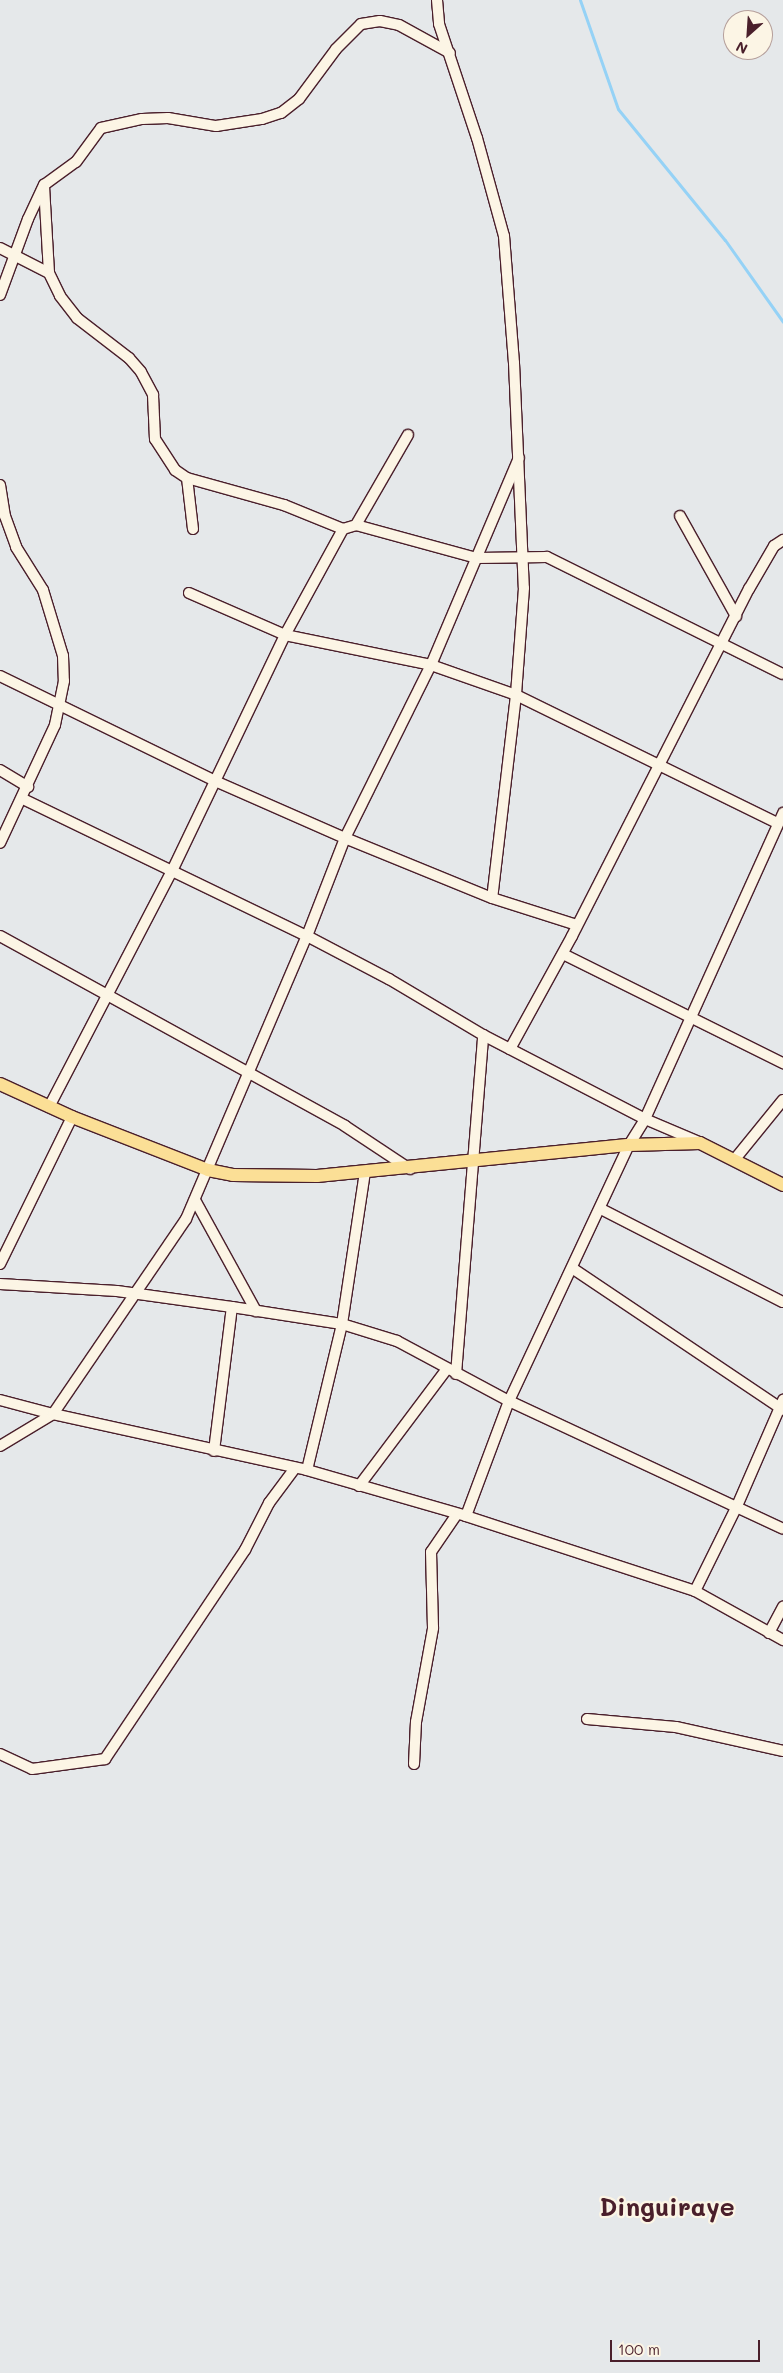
<!DOCTYPE html>
<style>
body{margin:0}
#map{position:relative;width:783px;height:2373px;overflow:hidden;background:#e5e8ea;font-family:Mali,sans-serif}
div>[style]{position:absolute}
[style*='--x']{left:calc(var(--x)*1px);top:calc(var(--y)*1px);width:calc(var(--w)*1px);rotate:calc(var(--a)*1deg)}
.stream>*{height:3px;margin:-1.5px;padding:0 1.5px;transform-origin:1.5px;border-radius:1.5px;background:#95d2f6}
.roads{filter:drop-shadow(1px 0 #4a1f2b) drop-shadow(-1px 0 #4a1f2b) drop-shadow(0 1px #4a1f2b) drop-shadow(0 -1px #4a1f2b)}
.minor>*{height:10px;margin:-5px;padding:0 5px;transform-origin:5px;border-radius:5px;background:#fcf5e5}
.major>*{height:12px;margin:-6px;padding:0 6px;transform-origin:6px;border-radius:6px;background:#fbdf96}
span{translate:-50% -50%;white-space:nowrap;text-align:center;line-height:1.15;-webkit-text-stroke:4.5px #fcf5e5;paint-order:stroke}
.town-label{font-size:25px;color:#4a1f2b;font-weight:700}
.north{position:absolute;left:723px;top:10px;width:50px;height:50px;box-sizing:border-box;background:#fcf5e5;border:1px solid #b59f9b;border-radius:50%;rotate:206deg;font-size:14px;font-weight:700;line-height:20px;text-align:center;color:#4a1f2b}
.north::after{content:'';display:block;margin:auto;width:18px;height:22px;background:#4a1f2b;clip-path:polygon(50% 0,100% 100%,50% 72%,0 100%)}
.scale{position:absolute;left:610px;top:2340px;width:150px;height:22px;box-sizing:border-box;border:2px solid #4a1f2b;border-top:0;padding-left:6px;font-size:15px;line-height:18px;white-space:nowrap;color:#4a1f2b;-webkit-text-stroke:4px #fcf5e5;paint-order:stroke}
</style>
<div id="map">
<div class="stream">
<div style="--x:580;--y:0;--w:115;--a:70.8"></div>
<div style="--x:618;--y:109;--w:169;--a:50.8"></div>
<div style="--x:725;--y:240;--w:100;--a:54.7"></div>
</div>
<div class="roads">
<div class="minor">
<div style="--x:437;--y:0;--w:24;--a:85"></div>
<div style="--x:439;--y:24;--w:120;--a:71.6"></div>
<div style="--x:477;--y:138;--w:102;--a:74.6"></div>
<div style="--x:504;--y:236;--w:127;--a:85.5"></div>
<div style="--x:514;--y:363;--w:225;--a:87.5"></div>
<div style="--x:524;--y:588;--w:107;--a:94.3"></div>
<div style="--x:516;--y:695;--w:204;--a:96.7"></div>
<div style="--x:44;--y:186;--w:87;--a:86.7"></div>
<div style="--x:0;--y:248;--w:55;--a:27"></div>
<div style="--x:49;--y:273;--w:25;--a:64"></div>
<div style="--x:60;--y:296;--w:28;--a:52"></div>
<div style="--x:77;--y:318;--w:66;--a:37.6"></div>
<div style="--x:129;--y:358;--w:18;--a:49"></div>
<div style="--x:141;--y:372;--w:26;--a:62"></div>
<div style="--x:153;--y:395;--w:44;--a:87.4"></div>
<div style="--x:155;--y:439;--w:37;--a:57"></div>
<div style="--x:175;--y:470;--w:14;--a:34"></div>
<div style="--x:0;--y:295;--w:81;--a:-69.8"></div>
<div style="--x:28;--y:219;--w:38;--a:-65"></div>
<div style="--x:44;--y:185;--w:39;--a:-36"></div>
<div style="--x:76;--y:162;--w:42;--a:-53.7"></div>
<div style="--x:101;--y:128;--w:42;--a:-12.4"></div>
<div style="--x:142;--y:119;--w:26;--a:-2"></div>
<div style="--x:168;--y:118;--w:49;--a:9.5"></div>
<div style="--x:216;--y:126;--w:47;--a:-8.7"></div>
<div style="--x:262;--y:119;--w:20;--a:-18"></div>
<div style="--x:281;--y:113;--w:23;--a:-38"></div>
<div style="--x:299;--y:99;--w:62;--a:-53.5"></div>
<div style="--x:336;--y:49;--w:35;--a:-45"></div>
<div style="--x:361;--y:24;--w:19;--a:-9"></div>
<div style="--x:380;--y:21;--w:19;--a:12"></div>
<div style="--x:399;--y:25;--w:58;--a:28.8"></div>
<div style="--x:0;--y:485;--w:31;--a:81"></div>
<div style="--x:5;--y:516;--w:33;--a:70"></div>
<div style="--x:16;--y:547;--w:51;--a:57.9"></div>
<div style="--x:43;--y:590;--w:69;--a:73.1"></div>
<div style="--x:63;--y:656;--w:25;--a:88"></div>
<div style="--x:64;--y:681;--w:45;--a:101.6"></div>
<div style="--x:55;--y:725;--w:130;--a:115"></div>
<div style="--x:680;--y:516;--w:115;--a:60.8"></div>
<div style="--x:356;--y:525;--w:125;--a:15.3"></div>
<div style="--x:477;--y:558;--w:70;--a:-0.8"></div>
<div style="--x:547;--y:557;--w:263;--a:26.4"></div>
<div style="--x:193;--y:529;--w:51;--a:-96.7"></div>
<div style="--x:187;--y:478;--w:101;--a:15.6"></div>
<div style="--x:284;--y:505;--w:64;--a:22.1"></div>
<div style="--x:189;--y:593;--w:105;--a:23.6"></div>
<div style="--x:285;--y:635;--w:149;--a:11.6"></div>
<div style="--x:431;--y:665;--w:90;--a:19.4"></div>
<div style="--x:516;--y:695;--w:291;--a:26.1"></div>
<div style="--x:0;--y:676;--w:239;--a:26"></div>
<div style="--x:215;--y:781;--w:142;--a:23.7"></div>
<div style="--x:345;--y:838;--w:159;--a:22.2"></div>
<div style="--x:492;--y:898;--w:89;--a:17.6"></div>
<div style="--x:0;--y:770;--w:33;--a:31"></div>
<div style="--x:23;--y:799;--w:315;--a:25.8"></div>
<div style="--x:307;--y:936;--w:93;--a:27.7"></div>
<div style="--x:389;--y:979;--w:109;--a:30.8"></div>
<div style="--x:483;--y:1035;--w:182;--a:27.4"></div>
<div style="--x:645;--y:1119;--w:59;--a:23.1"></div>
<div style="--x:0;--y:936;--w:394;--a:28.8"></div>
<div style="--x:345;--y:1126;--w:78;--a:33.5"></div>
<div style="--x:563;--y:954;--w:246;--a:26.4"></div>
<div style="--x:510;--y:1049;--w:129;--a:-61.2"></div>
<div style="--x:572;--y:936;--w:390;--a:-63"></div>
<div style="--x:749;--y:589;--w:50;--a:-59.8"></div>
<div style="--x:774;--y:546;--w:11;--a:-34"></div>
<div style="--x:49;--y:1107;--w:264;--a:-62.5"></div>
<div style="--x:171;--y:873;--w:264;--a:-64.4"></div>
<div style="--x:285;--y:635;--w:121;--a:-61.3"></div>
<div style="--x:343;--y:529;--w:14;--a:-17"></div>
<div style="--x:356;--y:525;--w:104;--a:-60"></div>
<div style="--x:735;--y:1159;--w:76;--a:-50.9"></div>
<div style="--x:195;--y:1200;--w:127;--a:61.2"></div>
<div style="--x:601;--y:1209;--w:204;--a:27.1"></div>
<div style="--x:0;--y:1264;--w:164;--a:-63.9"></div>
<div style="--x:572;--y:1268;--w:254;--a:33.9"></div>
<div style="--x:0;--y:1284;--w:117;--a:3.4"></div>
<div style="--x:117;--y:1291;--w:116;--a:7.9"></div>
<div style="--x:232;--y:1307;--w:111;--a:8.8"></div>
<div style="--x:342;--y:1324;--w:58;--a:17.2"></div>
<div style="--x:397;--y:1341;--w:127;--a:28.2"></div>
<div style="--x:509;--y:1401;--w:302;--a:25"></div>
<div style="--x:456;--y:1374;--w:340;--a:-85.4"></div>
<div style="--x:0;--y:1400;--w:55;--a:14.8"></div>
<div style="--x:53;--y:1414;--w:260;--a:12.4"></div>
<div style="--x:307;--y:1470;--w:166;--a:16.1"></div>
<div style="--x:466;--y:1516;--w:241;--a:18.1"></div>
<div style="--x:695;--y:1591;--w:101;--a:29.1"></div>
<div style="--x:0;--y:1446;--w:62;--a:-31.1"></div>
<div style="--x:53;--y:1414;--w:236;--a:-55.7"></div>
<div style="--x:186;--y:1219;--w:308;--a:-66.9"></div>
<div style="--x:307;--y:936;--w:105;--a:-68.8"></div>
<div style="--x:345;--y:838;--w:193;--a:-63.6"></div>
<div style="--x:431;--y:665;--w:225;--a:-67"></div>
<div style="--x:214;--y:1451;--w:145;--a:-82.9"></div>
<div style="--x:307;--y:1470;--w:150;--a:-76.5"></div>
<div style="--x:342;--y:1324;--w:154;--a:-81.4"></div>
<div style="--x:359;--y:1486;--w:146;--a:-53.1"></div>
<div style="--x:466;--y:1516;--w:123;--a:-69.5"></div>
<div style="--x:509;--y:1401;--w:283;--a:-64.9"></div>
<div style="--x:629;--y:1145;--w:31;--a:-58"></div>
<div style="--x:645;--y:1119;--w:336;--a:-65.7"></div>
<div style="--x:695;--y:1591;--w:95;--a:-63.7"></div>
<div style="--x:737;--y:1506;--w:116;--a:-66.5"></div>
<div style="--x:769;--y:1633;--w:30;--a:-62"></div>
<div style="--x:587;--y:1719;--w:89;--a:5.1"></div>
<div style="--x:676;--y:1727;--w:110;--a:12.6"></div>
<div style="--x:0;--y:1754;--w:35;--a:25"></div>
<div style="--x:32;--y:1769;--w:74;--a:-7.8"></div>
<div style="--x:105;--y:1759;--w:252;--a:-56.2"></div>
<div style="--x:245;--y:1550;--w:53;--a:-62.9"></div>
<div style="--x:269;--y:1503;--w:44;--a:-53.4"></div>
<div style="--x:414;--y:1764;--w:42;--a:-87.3"></div>
<div style="--x:416;--y:1722;--w:96;--a:-79.7"></div>
<div style="--x:433;--y:1628;--w:76;--a:-91.5"></div>
<div style="--x:431;--y:1552;--w:46;--a:-55.6"></div>
</div>
<div class="major">
<div style="--x:0;--y:1084;--w:79;--a:24.6"></div>
<div style="--x:72;--y:1117;--w:146;--a:21.3"></div>
<div style="--x:208;--y:1170;--w:25;--a:11"></div>
<div style="--x:233;--y:1175;--w:84;--a:0.7"></div>
<div style="--x:317;--y:1176;--w:314;--a:-5.7"></div>
<div style="--x:629;--y:1145;--w:71;--a:-1.6"></div>
<div style="--x:700;--y:1143;--w:93;--a:26.8"></div>
</div>
</div>
<div class="town-label">
<span style="left:667px;top:2206px">Dinguiraye</span>
</div>
<div class="north">N</div>
<div class="scale">100 m</div>
</div>
